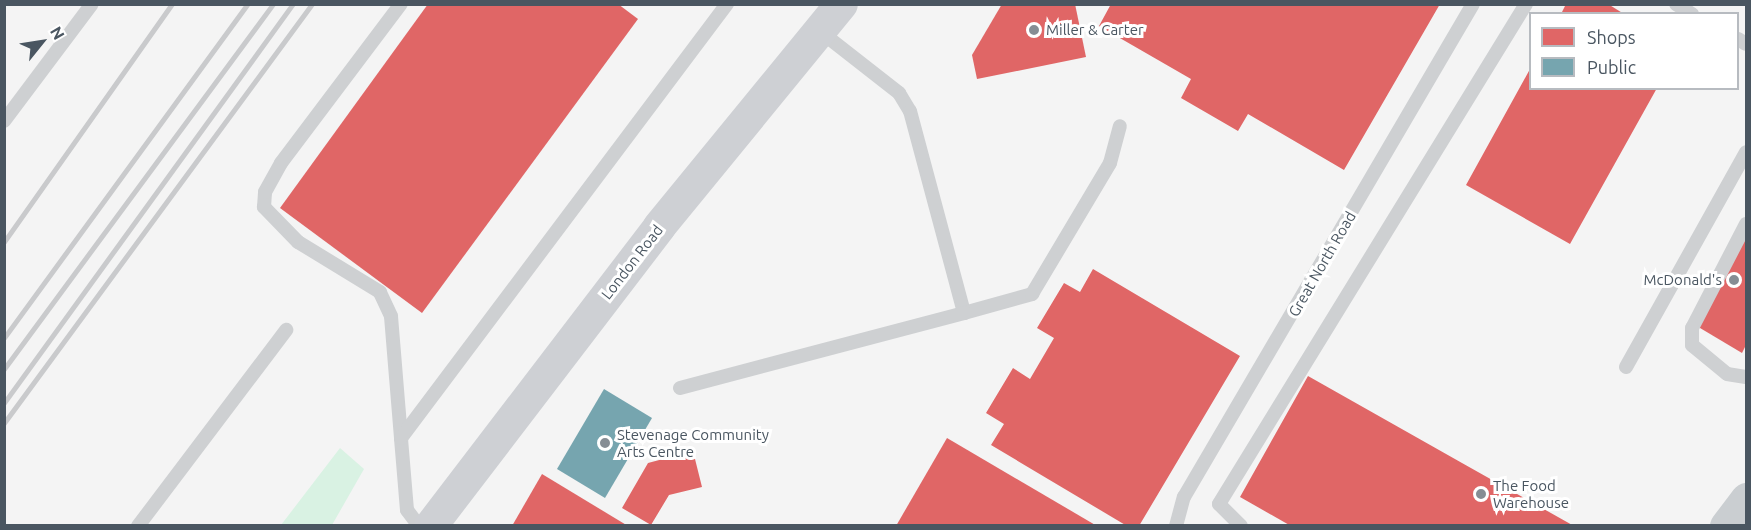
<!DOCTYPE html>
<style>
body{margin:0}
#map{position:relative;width:1751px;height:530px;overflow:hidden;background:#f4f4f4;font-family:Ubuntu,sans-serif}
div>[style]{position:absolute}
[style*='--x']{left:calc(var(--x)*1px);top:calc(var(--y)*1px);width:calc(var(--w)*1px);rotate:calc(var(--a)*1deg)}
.green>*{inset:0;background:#d9f2e3}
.shops>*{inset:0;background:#e06666}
.public>*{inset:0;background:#76a5af}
.service>*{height:14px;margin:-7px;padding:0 7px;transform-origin:7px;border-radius:7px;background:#ced0d2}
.secondary>*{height:33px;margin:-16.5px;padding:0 16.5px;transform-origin:16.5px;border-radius:16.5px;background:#ced0d4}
.primary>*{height:33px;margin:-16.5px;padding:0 16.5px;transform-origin:16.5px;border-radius:16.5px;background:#caced1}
.rail>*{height:4.5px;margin:-2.25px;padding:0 2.25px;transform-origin:2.25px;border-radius:2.25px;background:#c9cacc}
.dots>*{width:16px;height:16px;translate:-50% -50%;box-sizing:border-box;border:3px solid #fff;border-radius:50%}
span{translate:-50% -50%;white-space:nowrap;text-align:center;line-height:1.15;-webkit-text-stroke:6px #fff;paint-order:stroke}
.poi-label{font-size:15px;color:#4a5661}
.left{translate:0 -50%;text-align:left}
.right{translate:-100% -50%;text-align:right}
.street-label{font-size:15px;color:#4a5661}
.frame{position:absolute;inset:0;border:6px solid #4a5661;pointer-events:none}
.legend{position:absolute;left:1529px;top:12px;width:210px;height:78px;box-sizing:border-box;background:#fff;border:2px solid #b7bbc0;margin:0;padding:8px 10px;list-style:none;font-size:18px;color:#4a5661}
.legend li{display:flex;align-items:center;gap:12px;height:30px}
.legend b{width:30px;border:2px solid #b7bbc0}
.north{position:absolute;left:12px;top:12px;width:60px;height:60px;-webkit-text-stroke:4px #fff;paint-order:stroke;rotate:60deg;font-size:16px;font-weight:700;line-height:24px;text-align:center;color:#4a5661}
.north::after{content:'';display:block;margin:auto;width:21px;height:27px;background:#4a5661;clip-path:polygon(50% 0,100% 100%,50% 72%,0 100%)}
</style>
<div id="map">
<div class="green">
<div style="clip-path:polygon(340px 448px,364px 469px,332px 525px,281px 525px)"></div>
</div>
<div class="shops">
<div style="clip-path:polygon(428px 4px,618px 4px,638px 19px,422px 313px,280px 208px)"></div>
<div style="clip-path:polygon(1002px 4px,1075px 4px,1086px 57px,977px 79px,972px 55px)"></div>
<div style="clip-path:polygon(1111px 4px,1440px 4px,1344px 170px,1248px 114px,1238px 131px,1181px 98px,1191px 79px,1099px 26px)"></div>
<div style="clip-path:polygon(1566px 4px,1608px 4px,1624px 14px,1561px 14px)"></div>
<div style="clip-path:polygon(1530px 69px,1530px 88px,1657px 88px,1570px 244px,1466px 185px)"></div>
<div style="clip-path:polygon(1746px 234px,1746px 345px,1742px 353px,1695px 325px)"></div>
<div style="clip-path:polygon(1093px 269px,1240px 356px,1139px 526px,1127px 526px,991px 445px,1004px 424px,986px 413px,1013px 368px,1030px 379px,1054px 338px,1037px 328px,1064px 283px,1080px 292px)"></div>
<div style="clip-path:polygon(1308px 376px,1462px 463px,1574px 526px,1291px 526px,1240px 497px)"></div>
<div style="clip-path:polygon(947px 438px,1097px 526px,896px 526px)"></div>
<div style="clip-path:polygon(693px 451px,702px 487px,669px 495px,651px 525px,622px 508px,648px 463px)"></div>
<div style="clip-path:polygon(542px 474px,628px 526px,512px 526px)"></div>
</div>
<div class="public">
<div style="clip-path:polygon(604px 389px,652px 418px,605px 498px,557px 469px)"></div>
</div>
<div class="service">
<div style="--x:1676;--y:4;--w:19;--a:32"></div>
<div style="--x:821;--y:32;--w:99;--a:38"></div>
<div style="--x:899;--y:93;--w:21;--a:59"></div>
<div style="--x:910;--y:111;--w:209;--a:75"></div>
<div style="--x:964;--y:313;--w:71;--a:-15.6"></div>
<div style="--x:1032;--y:294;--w:152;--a:-59.2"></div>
<div style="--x:1110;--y:163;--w:38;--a:-75"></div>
<div style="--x:1738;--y:39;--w:9;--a:32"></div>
<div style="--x:4;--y:121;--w:146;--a:-53.1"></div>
<div style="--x:1746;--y:224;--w:117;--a:117.4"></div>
<div style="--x:1692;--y:328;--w:17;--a:90"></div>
<div style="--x:1692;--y:345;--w:45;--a:39.6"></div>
<div style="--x:1727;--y:374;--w:19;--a:9"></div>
<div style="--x:1626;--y:367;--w:246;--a:-60.8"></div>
<div style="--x:680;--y:388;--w:294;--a:-14.8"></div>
<div style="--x:401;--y:438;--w:122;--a:-94.7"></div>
<div style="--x:391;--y:316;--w:26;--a:-115"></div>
<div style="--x:380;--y:292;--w:96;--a:-148.6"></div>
<div style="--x:298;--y:242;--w:49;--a:-134.2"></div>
<div style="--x:264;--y:207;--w:15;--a:-86"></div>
<div style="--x:265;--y:192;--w:33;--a:-61"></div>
<div style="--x:281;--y:163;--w:199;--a:-53"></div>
<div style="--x:138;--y:526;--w:246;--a:-52.9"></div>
<div style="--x:419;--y:526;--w:20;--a:-127"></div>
<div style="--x:407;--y:510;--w:72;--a:-94.8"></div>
<div style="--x:401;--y:438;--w:543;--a:-53.09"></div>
<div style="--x:1176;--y:526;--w:30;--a:-75"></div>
<div style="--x:1184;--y:497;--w:571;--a:-59.62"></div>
<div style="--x:1241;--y:526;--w:31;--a:-135"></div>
<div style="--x:1219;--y:504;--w:587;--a:-58.45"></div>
</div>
<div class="secondary">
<div style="--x:430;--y:526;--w:377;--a:-52.6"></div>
<div style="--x:659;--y:226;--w:287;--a:-50.7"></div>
</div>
<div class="primary">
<div style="--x:1726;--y:526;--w:34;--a:-53"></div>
</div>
<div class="rail">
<div style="--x:4;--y:242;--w:291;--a:-54.8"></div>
<div style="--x:4;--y:338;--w:414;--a:-53.9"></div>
<div style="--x:4;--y:369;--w:453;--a:-53.6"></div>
<div style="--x:4;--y:403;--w:493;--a:-54.1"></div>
<div style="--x:4;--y:423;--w:520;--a:-53.68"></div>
</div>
<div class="dots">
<div style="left:1034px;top:30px;background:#868d94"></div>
<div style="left:1734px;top:280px;background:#868d94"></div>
<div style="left:605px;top:443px;background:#868d94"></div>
<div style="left:1481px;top:494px;background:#868d94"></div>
</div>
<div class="poi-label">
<span class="left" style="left:1046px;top:30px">Miller &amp; Carter</span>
<span class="right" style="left:1722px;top:280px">McDonald's</span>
<span class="left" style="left:617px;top:443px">Stevenage Community<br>Arts Centre</span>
<span class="left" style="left:1493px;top:494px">The Food<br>Warehouse</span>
</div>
<div class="street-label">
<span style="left:632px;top:262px;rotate:-52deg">London Road</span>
<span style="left:1322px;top:264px;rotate:-60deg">Great North Road</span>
</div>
<div class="frame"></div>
<ul class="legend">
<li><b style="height:16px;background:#e06666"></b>Shops</li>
<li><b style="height:16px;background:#76a5af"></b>Public</li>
</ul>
<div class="north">N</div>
</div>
